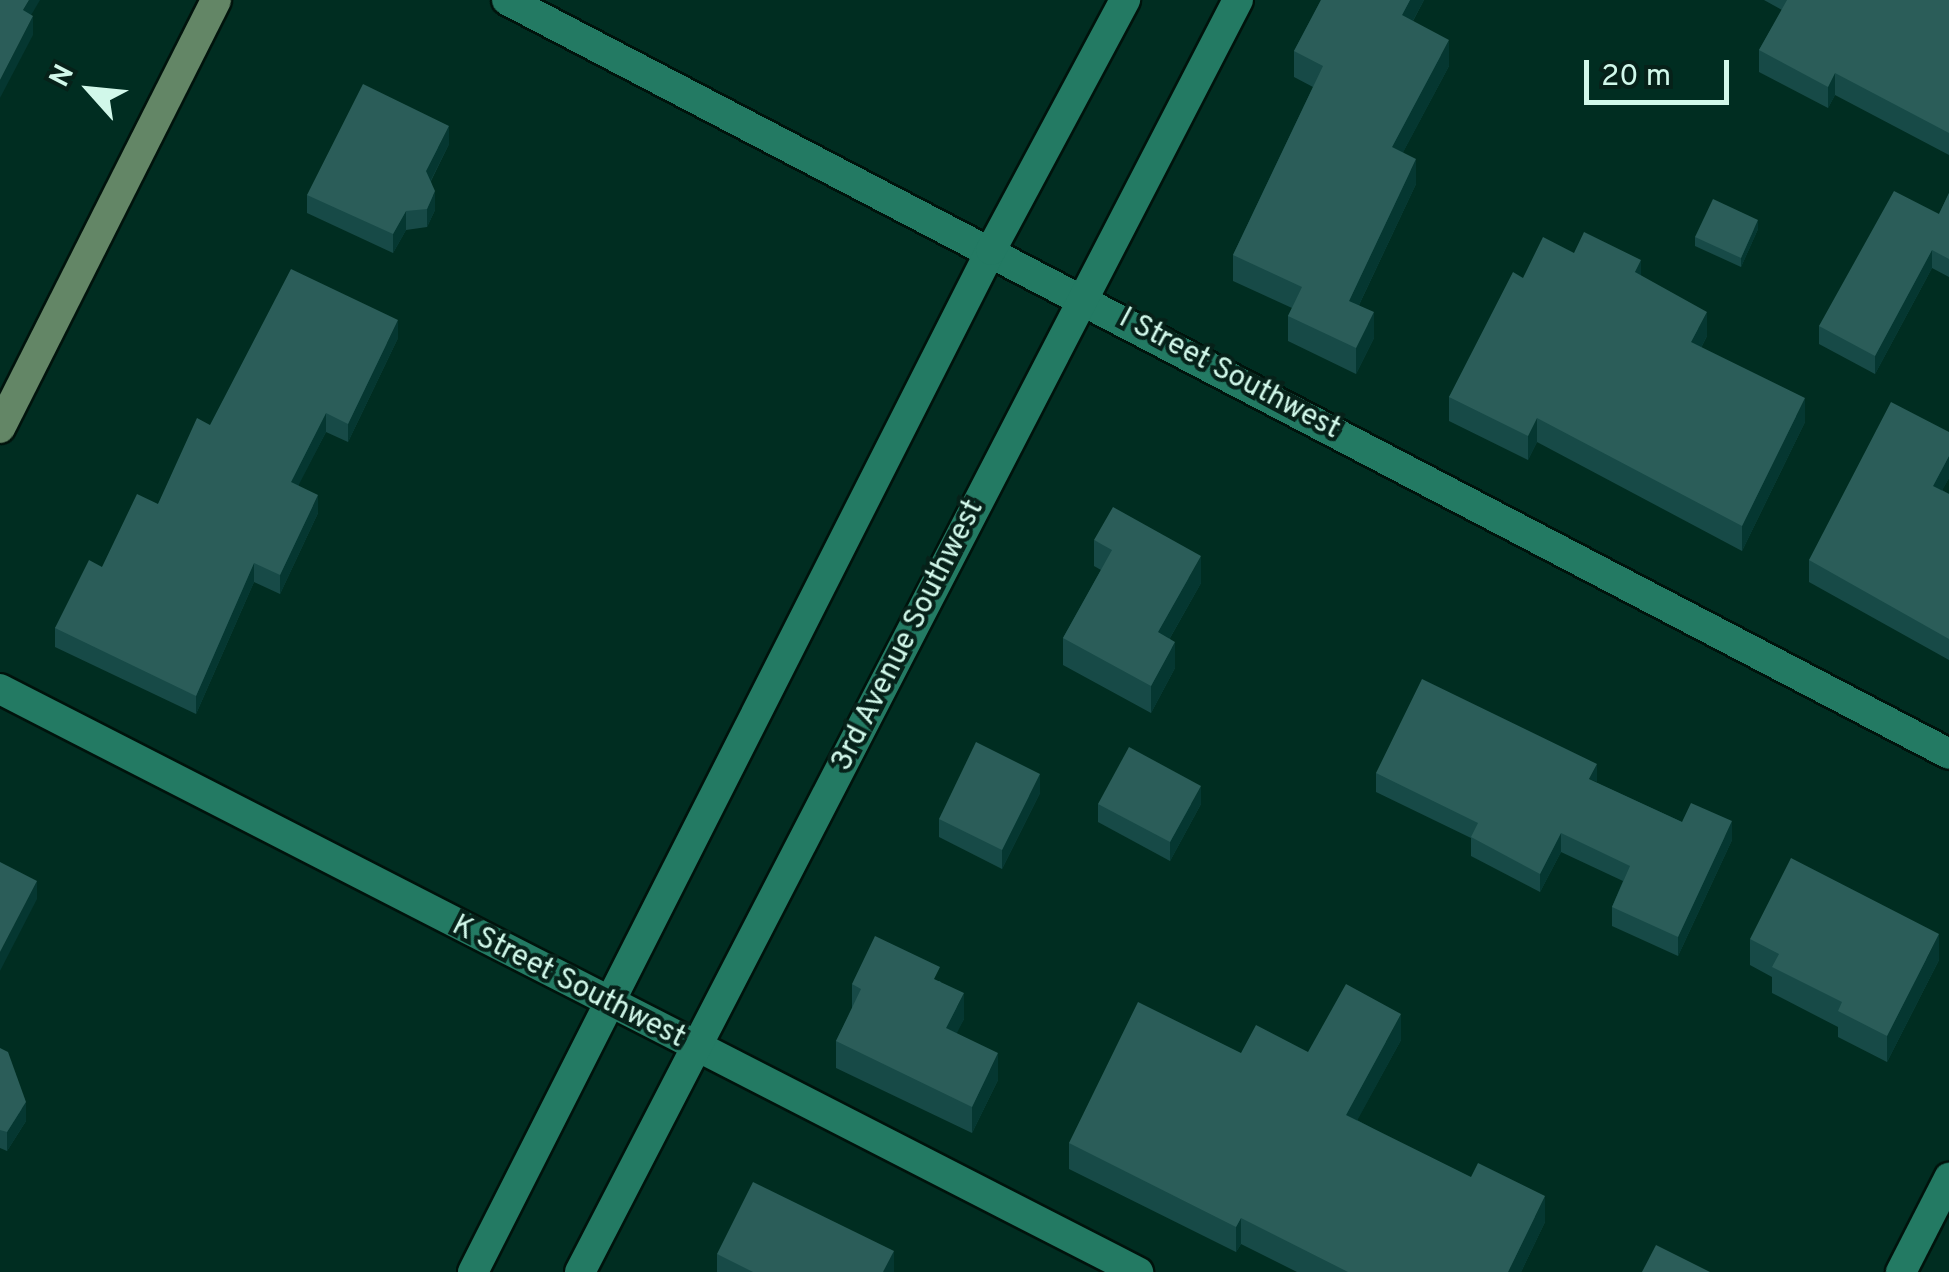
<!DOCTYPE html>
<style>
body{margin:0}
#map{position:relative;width:1949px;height:1272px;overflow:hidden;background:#002d21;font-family:Overpass,sans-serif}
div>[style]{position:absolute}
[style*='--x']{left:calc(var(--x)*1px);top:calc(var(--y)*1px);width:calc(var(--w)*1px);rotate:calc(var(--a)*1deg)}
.roads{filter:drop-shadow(2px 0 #00130c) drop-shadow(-2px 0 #00130c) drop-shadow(0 2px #00130c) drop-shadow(0 -2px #00130c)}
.street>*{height:30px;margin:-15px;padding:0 15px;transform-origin:15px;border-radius:15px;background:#237a63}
.secondary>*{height:30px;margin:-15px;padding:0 15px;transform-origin:15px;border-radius:15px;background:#638666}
.wall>*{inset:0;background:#174a47}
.shaded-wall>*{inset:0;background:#053731}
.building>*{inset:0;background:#2b5d59}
span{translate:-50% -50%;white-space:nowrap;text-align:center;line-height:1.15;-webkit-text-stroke:8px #062119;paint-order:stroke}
.street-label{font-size:30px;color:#d1f8ea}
.north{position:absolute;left:40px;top:40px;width:100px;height:100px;-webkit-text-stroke:8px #062119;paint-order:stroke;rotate:297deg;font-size:28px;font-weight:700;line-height:40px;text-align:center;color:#d1f8ea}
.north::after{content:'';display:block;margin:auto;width:35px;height:45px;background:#d1f8ea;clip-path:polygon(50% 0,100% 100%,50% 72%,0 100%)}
.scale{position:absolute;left:1584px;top:60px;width:145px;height:45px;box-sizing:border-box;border:5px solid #d1f8ea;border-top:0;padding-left:12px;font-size:30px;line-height:35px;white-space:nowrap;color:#d1f8ea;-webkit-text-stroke:8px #062119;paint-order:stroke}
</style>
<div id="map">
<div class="roads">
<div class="street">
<div style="--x:507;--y:0;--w:1627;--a:27.6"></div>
<div style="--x:0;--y:689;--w:1279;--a:27.13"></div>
<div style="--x:473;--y:1272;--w:1146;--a:-63.12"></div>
<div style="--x:991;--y:250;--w:284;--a:-61.8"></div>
<div style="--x:580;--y:1272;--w:1432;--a:-62.65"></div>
<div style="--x:1901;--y:1272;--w:106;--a:-62.9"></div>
</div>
<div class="secondary">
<div style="--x:0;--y:428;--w:479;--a:-63.2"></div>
</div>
</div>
<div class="wall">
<div style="clip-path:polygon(1321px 0,1424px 0,1413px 21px,1449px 66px,1403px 152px,1416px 184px,1359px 305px,1374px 338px,1356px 374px,1288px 341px,1288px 316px,1292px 308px,1233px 281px,1233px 255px,1313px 87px,1294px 77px,1294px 51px)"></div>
<div style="clip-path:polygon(1764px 0,1949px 0,1949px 155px,1835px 95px,1828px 108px,1759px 72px,1759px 50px,1782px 10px)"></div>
<div style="clip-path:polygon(449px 144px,431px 181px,435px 210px,427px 227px,406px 230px,393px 253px,307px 213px,307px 195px)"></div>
<div style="clip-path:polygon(1949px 193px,1949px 277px,1932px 268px,1875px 374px,1819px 344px,1819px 326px,1939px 214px)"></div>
<div style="clip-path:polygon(1758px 229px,1741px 267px,1695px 246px,1695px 237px)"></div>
<div style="clip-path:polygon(1574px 253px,1641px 276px,1707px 336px,1701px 348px,1805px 422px,1742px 551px,1537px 442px,1528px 460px,1449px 421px,1449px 397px,1523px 278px)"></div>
<div style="clip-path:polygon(398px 338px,348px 442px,326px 432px,298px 485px,318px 513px,280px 594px,254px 582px,196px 714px,55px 647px,55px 628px,102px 567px,158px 504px,210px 425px)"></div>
<div style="clip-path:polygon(1949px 432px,1949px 478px,1942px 490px,1949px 494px,1949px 660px,1809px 582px,1809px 560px)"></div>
<div style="clip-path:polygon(1094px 540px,1201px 583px,1170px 638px,1175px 668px,1151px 713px,1063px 665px,1063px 638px,1101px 570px,1094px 566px)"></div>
<div style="clip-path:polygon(1376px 773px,1597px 783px,1682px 822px,1732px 840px,1678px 956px,1612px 926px,1612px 907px,1623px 881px,1561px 852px,1540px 892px,1471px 856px,1471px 838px,1376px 792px)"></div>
<div style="clip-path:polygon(1040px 793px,1002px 869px,939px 837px,939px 819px)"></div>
<div style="clip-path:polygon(1098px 804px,1201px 804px,1170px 861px,1098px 822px)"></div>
<div style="clip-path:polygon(1750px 939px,1939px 960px,1887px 1062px,1838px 1037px,1838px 1027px,1772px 993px,1772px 977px,1750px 965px)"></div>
<div style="clip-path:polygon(940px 981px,964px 1019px,956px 1033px,998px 1080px,972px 1133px,836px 1068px,836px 1041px,852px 1009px,852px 984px)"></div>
<div style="clip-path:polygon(1401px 1040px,1357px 1120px,1545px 1222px,1521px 1272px,1297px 1272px,1241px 1244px,1236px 1252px,1069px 1169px,1069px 1143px,1241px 1053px,1308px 1052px)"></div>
<div style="clip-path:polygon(0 1048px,26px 1121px,7px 1151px,0 1148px)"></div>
<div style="clip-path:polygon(717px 1254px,894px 1272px,717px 1272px)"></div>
</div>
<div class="shaded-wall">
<div style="clip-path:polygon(29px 0,40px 0,23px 29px,23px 10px)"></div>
<div style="clip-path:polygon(1410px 0,1424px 0,1402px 41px,1402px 15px)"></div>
<div style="clip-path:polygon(33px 16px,33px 35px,0 98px,0 80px)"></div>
<div style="clip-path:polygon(1449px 40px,1449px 66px,1392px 173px,1392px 147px)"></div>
<div style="clip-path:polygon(1835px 73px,1835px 95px,1828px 108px,1828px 87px)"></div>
<div style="clip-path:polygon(449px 126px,449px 144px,426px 190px,426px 171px)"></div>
<div style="clip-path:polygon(1416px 159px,1416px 184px,1349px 326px,1349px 301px)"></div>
<div style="clip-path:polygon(435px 191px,435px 210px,427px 227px,427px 209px)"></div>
<div style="clip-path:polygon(406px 211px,406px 230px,393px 253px,393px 234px)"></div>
<div style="clip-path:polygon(1758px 220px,1758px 229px,1741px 267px,1741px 258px)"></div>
<div style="clip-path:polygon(1932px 250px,1932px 268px,1875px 374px,1875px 356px)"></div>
<div style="clip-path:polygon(1641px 260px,1641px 285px,1635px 272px)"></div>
<div style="clip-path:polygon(1374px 312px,1374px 338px,1356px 374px,1356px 348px)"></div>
<div style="clip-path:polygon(1707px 312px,1707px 336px,1691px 367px,1691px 342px)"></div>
<div style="clip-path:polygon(398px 320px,398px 338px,348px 442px,348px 424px)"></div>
<div style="clip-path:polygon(1805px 398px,1805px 422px,1742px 551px,1742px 526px)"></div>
<div style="clip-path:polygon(326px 413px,326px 432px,291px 500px,291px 482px)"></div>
<div style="clip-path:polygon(1537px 418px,1537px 442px,1528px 460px,1528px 436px)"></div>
<div style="clip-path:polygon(1949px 456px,1949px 478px,1933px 507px,1933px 486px)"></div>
<div style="clip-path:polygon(318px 495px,318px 513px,280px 594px,280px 575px)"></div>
<div style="clip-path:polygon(1201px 556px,1201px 583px,1158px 659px,1158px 632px)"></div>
<div style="clip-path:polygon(254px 563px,254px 582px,196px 714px,196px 696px)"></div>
<div style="clip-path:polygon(1175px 642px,1175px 668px,1151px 713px,1151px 686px)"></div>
<div style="clip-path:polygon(1597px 764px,1597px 782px,1589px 779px)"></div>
<div style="clip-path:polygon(1040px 774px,1040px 793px,1002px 869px,1002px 850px)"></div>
<div style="clip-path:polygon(1201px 786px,1201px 804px,1170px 861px,1170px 842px)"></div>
<div style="clip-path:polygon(1732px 821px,1732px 840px,1678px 956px,1678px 937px)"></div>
<div style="clip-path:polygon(1561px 833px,1561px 852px,1540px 892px,1540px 874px)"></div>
<div style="clip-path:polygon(37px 881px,37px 899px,0 971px,0 952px)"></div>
<div style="clip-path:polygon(1939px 934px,1939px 960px,1887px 1062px,1887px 1036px)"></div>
<div style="clip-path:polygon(964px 993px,964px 1019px,946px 1055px,946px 1028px)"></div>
<div style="clip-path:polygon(1401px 1014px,1401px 1040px,1346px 1141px,1346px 1115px)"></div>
<div style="clip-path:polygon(998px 1053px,998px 1080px,972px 1133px,972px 1107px)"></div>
<div style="clip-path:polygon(26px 1102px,26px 1121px,7px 1151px,7px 1132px)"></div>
<div style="clip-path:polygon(1545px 1196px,1545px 1222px,1521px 1272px,1508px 1272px)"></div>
<div style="clip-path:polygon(1241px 1218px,1241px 1244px,1236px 1252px,1236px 1227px)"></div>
<div style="clip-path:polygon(894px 1251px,894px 1272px,883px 1272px)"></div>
</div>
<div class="building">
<div style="clip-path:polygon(0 0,29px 0,23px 10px,33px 16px,0 80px)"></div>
<div style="clip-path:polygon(1321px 0,1410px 0,1402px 15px,1449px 40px,1392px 147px,1416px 159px,1349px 301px,1374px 312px,1356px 348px,1288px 316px,1302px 287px,1233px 255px,1323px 66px,1294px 51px)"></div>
<div style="clip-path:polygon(1787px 0,1949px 0,1949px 133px,1835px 73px,1828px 87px,1759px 50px)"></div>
<div style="clip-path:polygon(363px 84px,449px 126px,426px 171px,435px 191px,427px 209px,406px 211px,393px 234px,307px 195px)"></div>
<div style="clip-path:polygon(1894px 191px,1939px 214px,1949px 193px,1949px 259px,1932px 250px,1875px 356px,1819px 326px)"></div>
<div style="clip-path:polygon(1713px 199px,1758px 220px,1741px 258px,1695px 237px)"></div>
<div style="clip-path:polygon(1584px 232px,1641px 260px,1635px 272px,1707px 312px,1691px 342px,1805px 398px,1742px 526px,1537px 418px,1528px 436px,1449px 397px,1513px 272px,1523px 278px,1543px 237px,1574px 253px)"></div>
<div style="clip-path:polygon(291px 269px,398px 320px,348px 424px,326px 413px,291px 482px,318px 495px,280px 575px,254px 563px,196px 696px,55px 628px,89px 560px,102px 567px,137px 494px,158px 504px,197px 418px,210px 425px)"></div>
<div style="clip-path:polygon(1891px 402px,1949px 432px,1949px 456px,1933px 486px,1949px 494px,1949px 639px,1809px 560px)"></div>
<div style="clip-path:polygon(1113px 507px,1201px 556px,1158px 632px,1175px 642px,1151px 686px,1063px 638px,1112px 550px,1094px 540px)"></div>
<div style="clip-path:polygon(1422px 679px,1597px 764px,1589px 779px,1682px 822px,1691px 803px,1732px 821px,1678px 937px,1612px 907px,1630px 866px,1561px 833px,1540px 874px,1471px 837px,1478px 823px,1376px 773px)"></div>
<div style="clip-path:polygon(976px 742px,1040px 774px,1002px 850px,939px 819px)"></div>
<div style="clip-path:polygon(1129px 747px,1201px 786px,1170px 842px,1098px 804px)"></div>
<div style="clip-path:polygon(1791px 858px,1939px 934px,1887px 1036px,1838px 1011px,1842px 1002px,1772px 967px,1779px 954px,1750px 939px)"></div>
<div style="clip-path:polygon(0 862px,37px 881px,0 952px)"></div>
<div style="clip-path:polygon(875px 936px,940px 967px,934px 979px,964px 993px,946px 1028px,998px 1053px,972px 1107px,836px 1041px,861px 989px,852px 984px)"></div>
<div style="clip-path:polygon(1346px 984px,1401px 1014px,1346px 1115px,1471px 1177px,1478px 1163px,1545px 1196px,1508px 1272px,1348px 1272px,1241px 1218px,1236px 1227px,1069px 1143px,1138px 1002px,1241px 1053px,1256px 1025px,1308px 1052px)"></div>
<div style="clip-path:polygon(0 1048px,8px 1052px,26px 1102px,7px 1132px,0 1130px)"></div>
<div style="clip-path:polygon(753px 1182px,894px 1251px,883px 1272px,753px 1272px,717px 1254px)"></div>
<div style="clip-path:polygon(1656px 1245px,1710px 1272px,1642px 1272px)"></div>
</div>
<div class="street-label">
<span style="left:1229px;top:375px;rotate:28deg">I Street Southwest</span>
<span style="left:909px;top:636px;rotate:-63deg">3rd Avenue Southwest</span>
<span style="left:568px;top:983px;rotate:27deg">K Street Southwest</span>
</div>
<div class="north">N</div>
<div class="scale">20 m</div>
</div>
